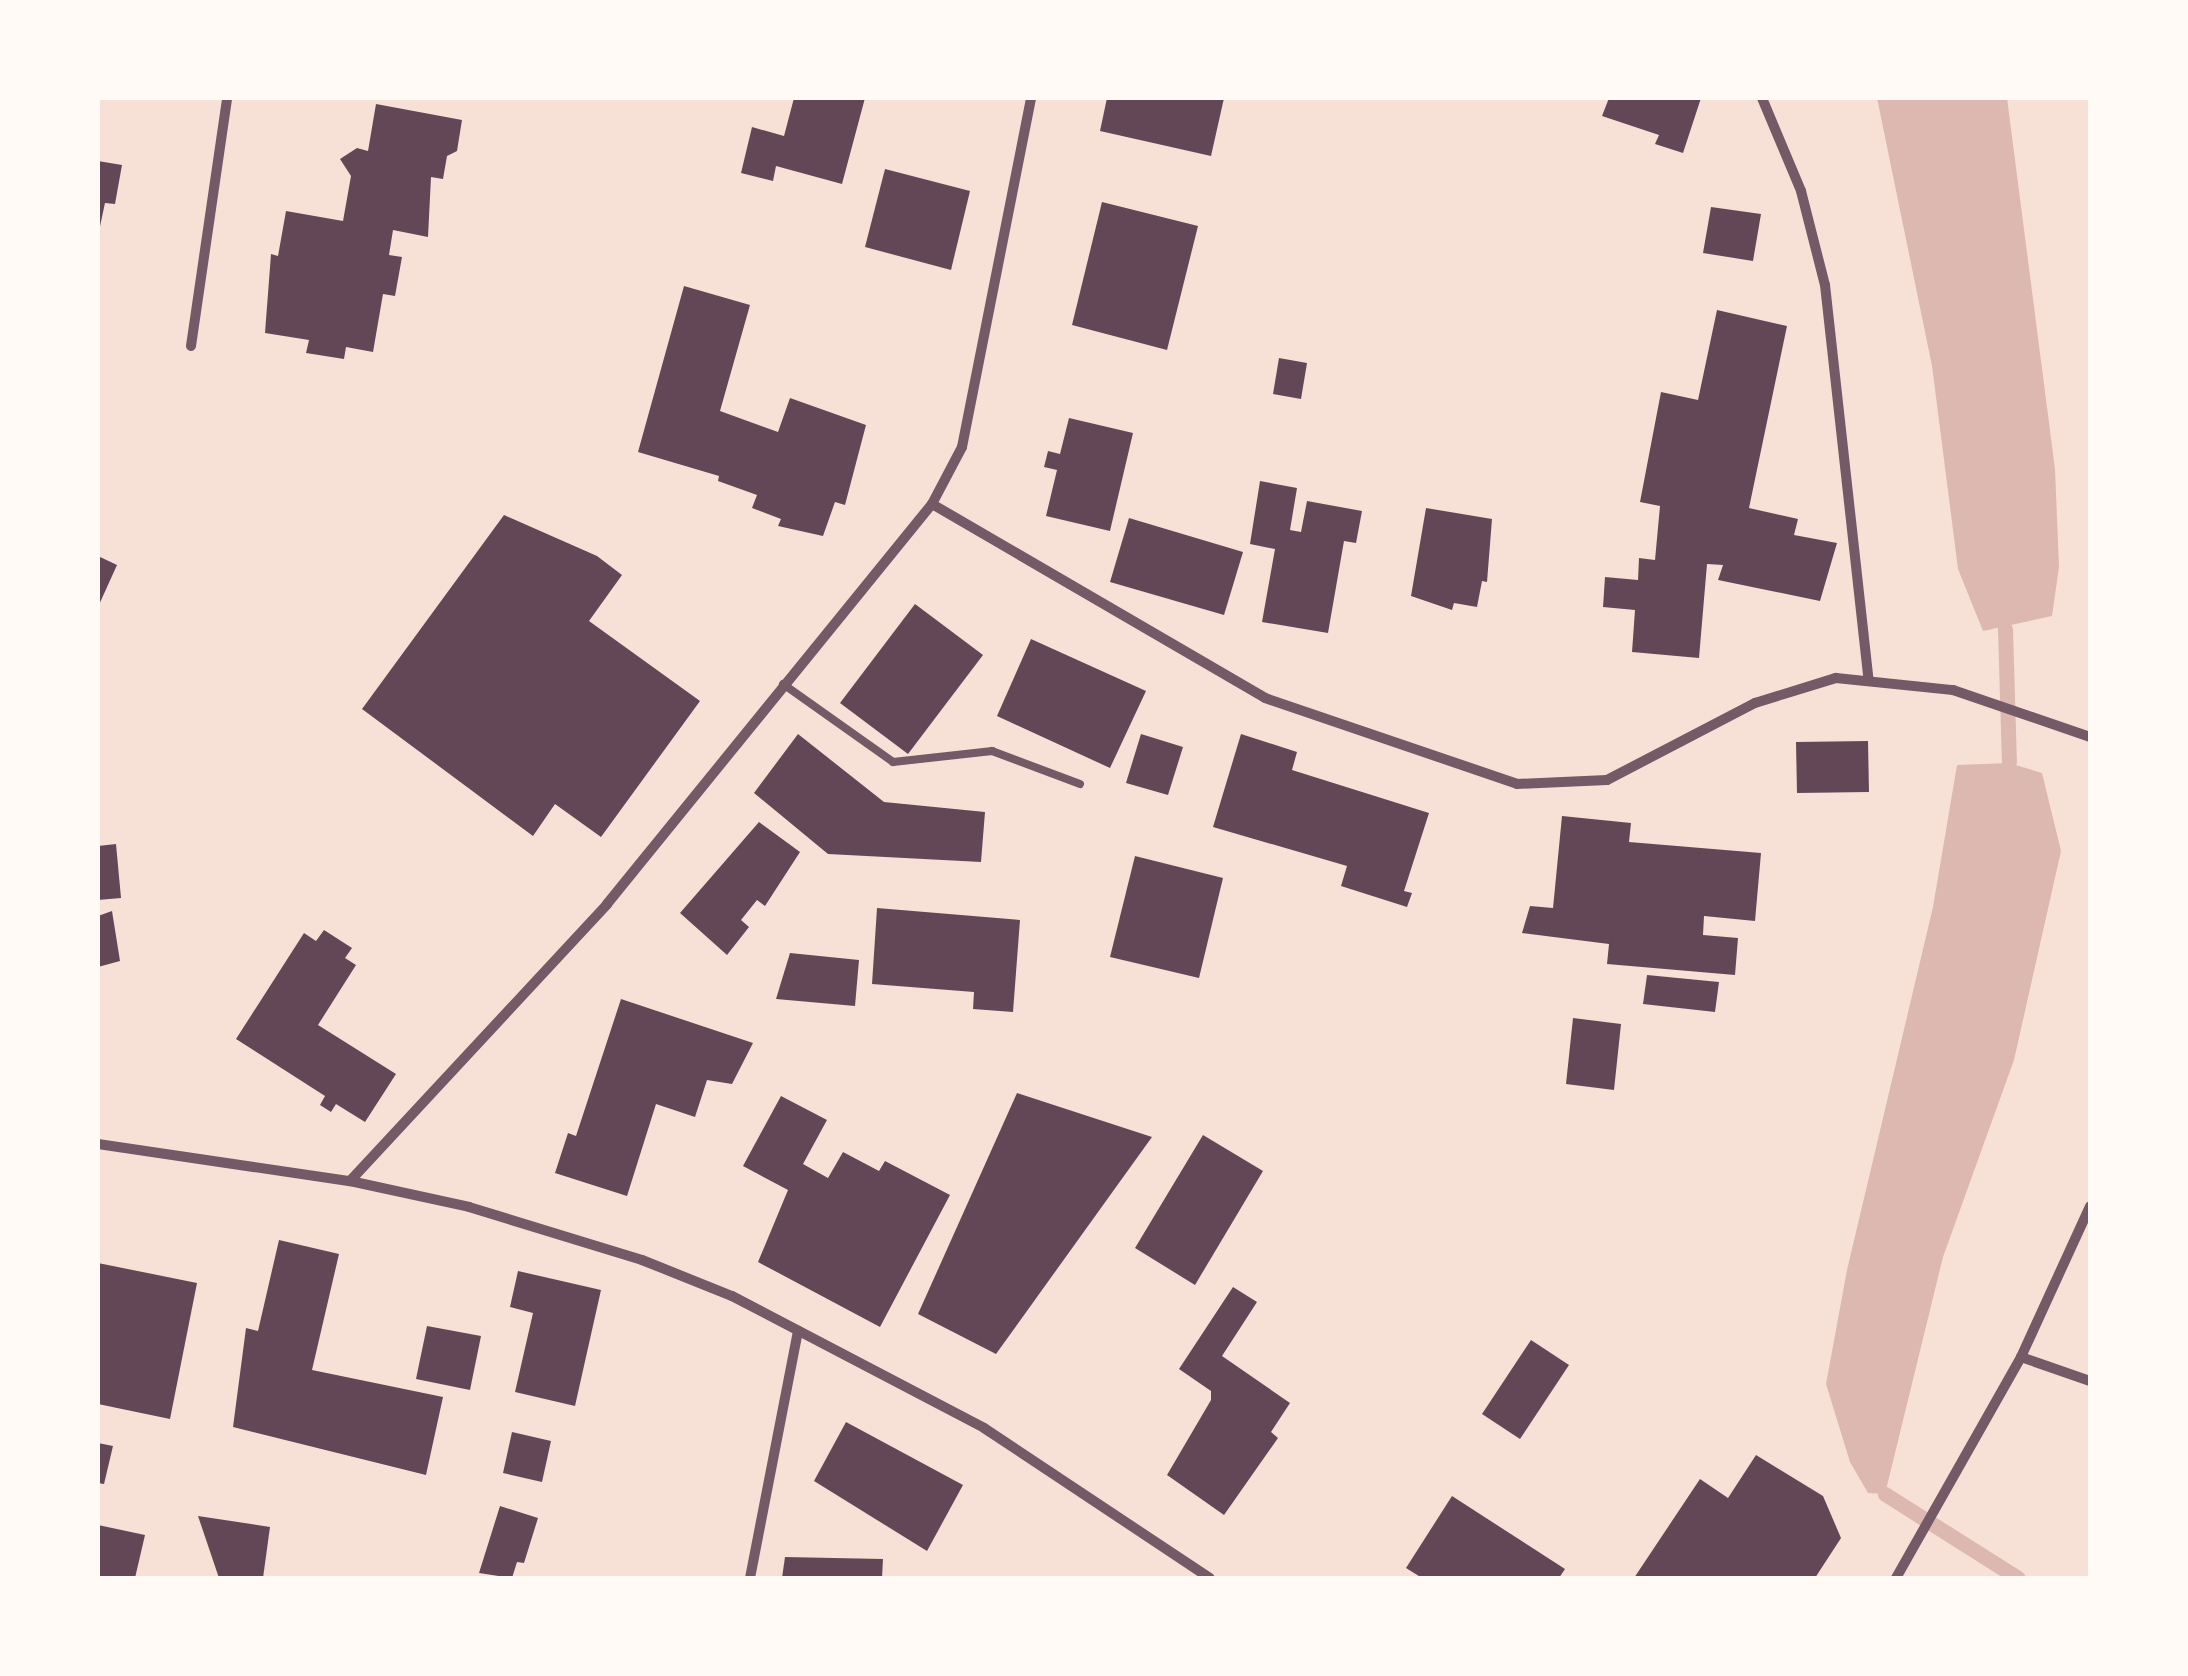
<!DOCTYPE html>
<style>
body{margin:0}
#map{position:relative;width:2188px;height:1676px;overflow:hidden;background:#f7e1d7;font-family:Karla,sans-serif}
div>[style]{position:absolute}
[style*='--x']{left:calc(var(--x)*1px);top:calc(var(--y)*1px);width:calc(var(--w)*1px);rotate:calc(var(--a)*1deg)}
.water>*{inset:0;background:#dcb8b0}
.stream>*{height:15px;margin:-7.5px;padding:0 7.5px;transform-origin:7.5px;border-radius:7.5px;background:#dcb8b0}
.building>*{inset:0;background:#644757}
.service>*{height:8px;margin:-4px;padding:0 4px;transform-origin:4px;border-radius:4px;background:#755966}
.minor>*{height:10px;margin:-5px;padding:0 5px;transform-origin:5px;border-radius:5px;background:#755966}
span{translate:-50% -50%;white-space:nowrap;text-align:center;line-height:1.15;-webkit-text-stroke:9px #fffaf5;paint-order:stroke}
.frame{position:absolute;inset:0;border:100px solid #fffaf5;pointer-events:none}
</style>
<div id="map">
<div class="water">
<div style="clip-path:polygon(1877px 98px,2007px 98px,2055px 469px,2059px 567px,2052px 616px,1983px 631px,1958px 569px,1932px 366px)"></div>
<div style="clip-path:polygon(2009px 763px,2042px 773px,2061px 851px,2014px 1060px,1943px 1257px,1885px 1494px,1868px 1493px,1850px 1462px,1826px 1384px,1847px 1270px,1933px 907px,1957px 765px)"></div>
</div>
<div class="stream">
<div style="--x:2005;--y:629;--w:133;--a:88.3"></div>
<div style="--x:1885;--y:1494;--w:157;--a:32.3"></div>
</div>
<div class="building">
<div style="clip-path:polygon(794px 98px,865px 98px,842px 184px,776px 166px,773px 181px,741px 173px,752px 127px,784px 136px)"></div>
<div style="clip-path:polygon(1107px 98px,1224px 98px,1211px 156px,1100px 131px)"></div>
<div style="clip-path:polygon(1609px 98px,1701px 98px,1683px 153px,1655px 144px,1659px 135px,1602px 116px)"></div>
<div style="clip-path:polygon(376px 104px,462px 120px,457px 151px,447px 156px,443px 179px,431px 177px,428px 237px,393px 230px,389px 255px,402px 257px,395px 296px,383px 294px,373px 352px,346px 347px,344px 359px,306px 353px,309px 340px,265px 333px,271px 254px,278px 256px,286px 211px,343px 221px,351px 176px,340px 159px,357px 148px,368px 151px)"></div>
<div style="clip-path:polygon(98px 161px,122px 165px,115px 204px,105px 203px,99px 231px)"></div>
<div style="clip-path:polygon(885px 169px,970px 191px,951px 270px,865px 247px)"></div>
<div style="clip-path:polygon(1102px 202px,1198px 226px,1167px 350px,1072px 325px)"></div>
<div style="clip-path:polygon(1711px 207px,1761px 214px,1753px 261px,1703px 253px)"></div>
<div style="clip-path:polygon(684px 286px,750px 305px,720px 411px,778px 432px,790px 398px,866px 425px,845px 505px,835px 502px,823px 536px,778px 526px,781px 519px,752px 508px,757px 495px,718px 481px,719px 476px,638px 452px)"></div>
<div style="clip-path:polygon(1717px 310px,1787px 326px,1749px 508px,1798px 519px,1794px 535px,1837px 543px,1820px 601px,1718px 580px,1723px 565px,1707px 564px,1699px 658px,1632px 652px,1635px 610px,1603px 607px,1605px 577px,1638px 580px,1639px 558px,1655px 560px,1660px 506px,1640px 502px,1661px 392px,1698px 400px)"></div>
<div style="clip-path:polygon(1279px 358px,1307px 363px,1301px 399px,1273px 394px)"></div>
<div style="clip-path:polygon(1069px 418px,1133px 433px,1110px 531px,1046px 516px,1057px 470px,1044px 467px,1048px 451px,1060px 454px)"></div>
<div style="clip-path:polygon(1260px 481px,1297px 488px,1290px 530px,1301px 532px,1307px 501px,1362px 511px,1356px 543px,1344px 541px,1328px 633px,1262px 622px,1275px 549px,1250px 544px)"></div>
<div style="clip-path:polygon(1426px 508px,1492px 519px,1487px 582px,1482px 581px,1477px 607px,1454px 603px,1452px 610px,1411px 596px)"></div>
<div style="clip-path:polygon(504px 515px,597px 556px,622px 575px,589px 621px,700px 701px,601px 837px,555px 804px,533px 836px,362px 709px)"></div>
<div style="clip-path:polygon(1129px 518px,1243px 552px,1224px 615px,1110px 582px)"></div>
<div style="clip-path:polygon(98px 556px,117px 565px,98px 607px)"></div>
<div style="clip-path:polygon(915px 604px,983px 655px,908px 754px,840px 703px)"></div>
<div style="clip-path:polygon(1031px 639px,1146px 691px,1110px 768px,997px 716px)"></div>
<div style="clip-path:polygon(798px 734px,884px 802px,985px 812px,981px 862px,828px 854px,754px 793px)"></div>
<div style="clip-path:polygon(1141px 734px,1183px 747px,1168px 795px,1126px 783px)"></div>
<div style="clip-path:polygon(1241px 734px,1297px 752px,1292px 770px,1429px 813px,1404px 891px,1412px 893px,1407px 907px,1341px 886px,1347px 866px,1213px 827px)"></div>
<div style="clip-path:polygon(1868px 741px,1869px 792px,1797px 793px,1796px 742px)"></div>
<div style="clip-path:polygon(1562px 816px,1631px 823px,1629px 842px,1761px 853px,1755px 921px,1704px 916px,1703px 935px,1738px 938px,1735px 975px,1607px 964px,1609px 944px,1522px 933px,1530px 906px,1553px 908px)"></div>
<div style="clip-path:polygon(759px 822px,800px 852px,765px 906px,757px 900px,741px 920px,749px 927px,727px 955px,680px 913px)"></div>
<div style="clip-path:polygon(116px 844px,121px 898px,98px 900px,98px 846px)"></div>
<div style="clip-path:polygon(1135px 856px,1223px 878px,1199px 978px,1110px 957px)"></div>
<div style="clip-path:polygon(877px 908px,1020px 920px,1013px 1012px,973px 1009px,974px 992px,872px 984px)"></div>
<div style="clip-path:polygon(112px 911px,120px 961px,98px 967px,98px 916px)"></div>
<div style="clip-path:polygon(324px 930px,352px 948px,345px 958px,356px 965px,318px 1025px,396px 1074px,365px 1122px,336px 1104px,331px 1112px,320px 1105px,325px 1096px,236px 1039px,304px 933px,316px 941px)"></div>
<div style="clip-path:polygon(790px 953px,859px 960px,855px 1006px,776px 999px)"></div>
<div style="clip-path:polygon(1647px 975px,1719px 982px,1715px 1012px,1643px 1004px)"></div>
<div style="clip-path:polygon(621px 999px,753px 1043px,732px 1084px,707px 1080px,695px 1117px,656px 1104px,627px 1196px,555px 1173px,568px 1133px,576px 1136px)"></div>
<div style="clip-path:polygon(1573px 1018px,1621px 1024px,1614px 1090px,1566px 1084px)"></div>
<div style="clip-path:polygon(1017px 1093px,1152px 1137px,996px 1354px,918px 1314px)"></div>
<div style="clip-path:polygon(781px 1096px,827px 1120px,803px 1164px,828px 1178px,843px 1152px,879px 1171px,885px 1161px,950px 1195px,880px 1327px,758px 1262px,788px 1190px,743px 1166px)"></div>
<div style="clip-path:polygon(1203px 1135px,1263px 1171px,1195px 1285px,1135px 1248px)"></div>
<div style="clip-path:polygon(279px 1240px,339px 1254px,312px 1370px,443px 1397px,426px 1475px,233px 1427px,246px 1328px,258px 1331px)"></div>
<div style="clip-path:polygon(98px 1263px,197px 1283px,170px 1419px,98px 1404px)"></div>
<div style="clip-path:polygon(518px 1271px,601px 1290px,575px 1406px,515px 1392px,533px 1313px,510px 1307px)"></div>
<div style="clip-path:polygon(1233px 1287px,1257px 1302px,1222px 1356px,1290px 1403px,1271px 1432px,1278px 1438px,1224px 1515px,1167px 1475px,1211px 1400px,1211px 1391px,1179px 1369px)"></div>
<div style="clip-path:polygon(427px 1326px,481px 1336px,470px 1390px,416px 1379px)"></div>
<div style="clip-path:polygon(1531px 1340px,1569px 1365px,1520px 1439px,1482px 1414px)"></div>
<div style="clip-path:polygon(846px 1422px,963px 1485px,927px 1551px,814px 1481px)"></div>
<div style="clip-path:polygon(512px 1432px,551px 1441px,542px 1482px,503px 1473px)"></div>
<div style="clip-path:polygon(98px 1443px,113px 1446px,104px 1484px,98px 1483px)"></div>
<div style="clip-path:polygon(1756px 1455px,1823px 1496px,1841px 1538px,1815px 1578px,1634px 1578px,1700px 1479px,1728px 1498px)"></div>
<div style="clip-path:polygon(1452px 1496px,1565px 1569px,1559px 1578px,1422px 1578px,1406px 1568px)"></div>
<div style="clip-path:polygon(500px 1506px,538px 1518px,524px 1563px,517px 1562px,512px 1578px,479px 1573px)"></div>
<div style="clip-path:polygon(198px 1516px,270px 1527px,263px 1578px,219px 1578px)"></div>
<div style="clip-path:polygon(98px 1525px,145px 1535px,135px 1578px,98px 1578px)"></div>
<div style="clip-path:polygon(785px 1557px,883px 1559px,882px 1578px,782px 1578px)"></div>
</div>
<div class="service">
<div style="--x:783;--y:684;--w:135;--a:35.3"></div>
<div style="--x:893;--y:762;--w:100;--a:-6.3"></div>
<div style="--x:992;--y:751;--w:94;--a:20.6"></div>
</div>
<div class="minor">
<div style="--x:1762;--y:98;--w:101;--a:67.2"></div>
<div style="--x:1801;--y:191;--w:97;--a:75.7"></div>
<div style="--x:1825;--y:285;--w:398;--a:83.7"></div>
<div style="--x:191;--y:346;--w:251;--a:-81.7"></div>
<div style="--x:932;--y:504;--w:385;--a:30.2"></div>
<div style="--x:1265;--y:698;--w:266;--a:18.8"></div>
<div style="--x:1517;--y:784;--w:90;--a:-2.5"></div>
<div style="--x:1607;--y:780;--w:167;--a:-27.5"></div>
<div style="--x:1755;--y:703;--w:85;--a:-17.2"></div>
<div style="--x:1836;--y:678;--w:118;--a:5.9"></div>
<div style="--x:1953;--y:690;--w:145;--a:18.9"></div>
<div style="--x:98;--y:1144;--w:255;--a:8.4"></div>
<div style="--x:350;--y:1181;--w:122;--a:12.3"></div>
<div style="--x:469;--y:1207;--w:181;--a:17"></div>
<div style="--x:642;--y:1260;--w:97;--a:21.8"></div>
<div style="--x:732;--y:1296;--w:284;--a:27.6"></div>
<div style="--x:984;--y:1428;--w:271;--a:33.6"></div>
<div style="--x:350;--y:1181;--w:378;--a:-47.1"></div>
<div style="--x:607;--y:904;--w:515;--a:-50.91"></div>
<div style="--x:932;--y:504;--w:64;--a:-62.2"></div>
<div style="--x:962;--y:447;--w:356;--a:-78.8"></div>
<div style="--x:2021;--y:1357;--w:73;--a:19.2"></div>
<div style="--x:750;--y:1578;--w:252;--a:-79"></div>
<div style="--x:1896;--y:1578;--w:254;--a:-60.5"></div>
<div style="--x:2021;--y:1357;--w:166;--a:-65.4"></div>
</div>
<div class="frame"></div>
</div>
